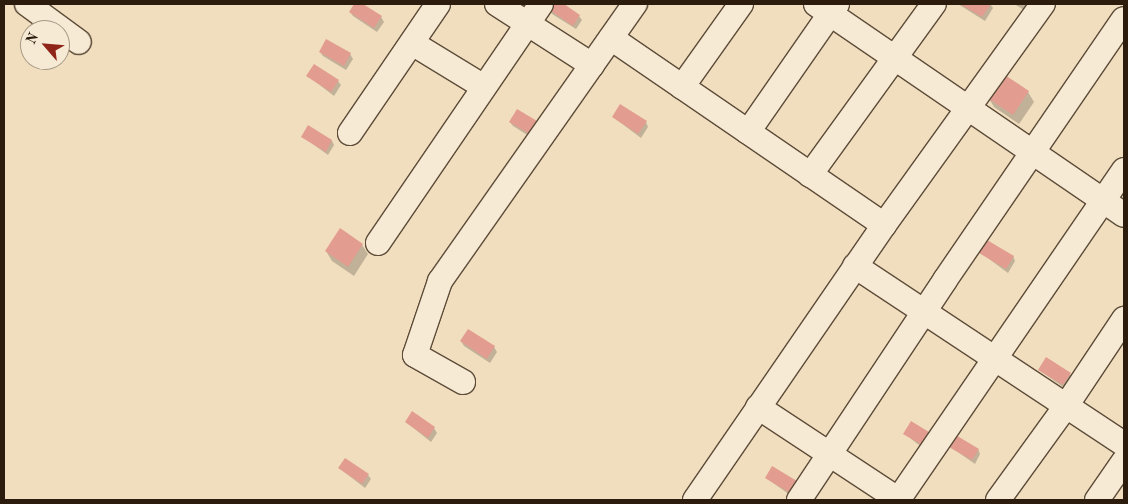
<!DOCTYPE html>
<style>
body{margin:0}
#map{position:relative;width:1128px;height:504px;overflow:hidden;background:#f1debe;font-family:"Old Standard TT",serif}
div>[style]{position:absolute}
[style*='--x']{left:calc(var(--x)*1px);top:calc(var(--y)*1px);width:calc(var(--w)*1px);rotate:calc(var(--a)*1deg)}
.shadow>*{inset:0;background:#0003}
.building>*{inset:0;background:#e29d90}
.roads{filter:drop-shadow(1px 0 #5d4c39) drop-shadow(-1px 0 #5d4c39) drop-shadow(0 1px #5d4c39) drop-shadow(0 -1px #5d4c39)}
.minor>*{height:24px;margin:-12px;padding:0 12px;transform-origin:12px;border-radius:12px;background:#f6ead5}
span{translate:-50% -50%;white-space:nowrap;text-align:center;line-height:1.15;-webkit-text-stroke:4px #f6ead5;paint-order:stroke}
.frame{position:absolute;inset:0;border:5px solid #2c1c0d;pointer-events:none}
.north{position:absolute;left:20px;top:20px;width:50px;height:50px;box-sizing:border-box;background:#f6ead5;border:1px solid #a59885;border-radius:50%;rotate:297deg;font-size:14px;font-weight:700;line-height:20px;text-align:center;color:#2c1c0d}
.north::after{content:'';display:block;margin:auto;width:18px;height:22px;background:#8f2418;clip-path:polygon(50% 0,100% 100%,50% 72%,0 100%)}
</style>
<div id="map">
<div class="shadow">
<div style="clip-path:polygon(356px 4px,381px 17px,384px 22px,377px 32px,353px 16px,350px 12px)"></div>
<div style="clip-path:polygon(553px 4px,562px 4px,579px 16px,582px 20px,576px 29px,552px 14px,549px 9px)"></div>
<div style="clip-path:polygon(958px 4px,990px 4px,993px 8px,985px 21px)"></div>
<div style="clip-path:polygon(1014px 4px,1031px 4px,1026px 11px)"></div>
<div style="clip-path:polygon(327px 40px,350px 54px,353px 59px,346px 70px,323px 56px,320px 52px)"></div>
<div style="clip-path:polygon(308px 76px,338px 81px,341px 85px,334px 96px)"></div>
<div style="clip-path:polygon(1028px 92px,1034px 102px,1019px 124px,994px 107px,988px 97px)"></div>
<div style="clip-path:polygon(613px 117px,646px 122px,648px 127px,641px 138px)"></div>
<div style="clip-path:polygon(510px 122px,541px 125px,537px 141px,513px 126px)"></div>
<div style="clip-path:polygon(303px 137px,332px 141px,334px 145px,328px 155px)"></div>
<div style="clip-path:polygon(362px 245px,368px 254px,354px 276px,332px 261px,326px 251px)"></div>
<div style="clip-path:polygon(981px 253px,1013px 256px,1015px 261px,1008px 273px)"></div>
<div style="clip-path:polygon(469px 330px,494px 347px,497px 352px,490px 363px,464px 346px,461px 341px)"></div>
<div style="clip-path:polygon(1039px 370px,1070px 374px,1073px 378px,1066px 389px)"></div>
<div style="clip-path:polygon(406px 422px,434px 428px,437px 433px,431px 442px)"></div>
<div style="clip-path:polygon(911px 423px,931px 438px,924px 449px,905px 434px)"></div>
<div style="clip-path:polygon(949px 446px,978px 449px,980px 454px,975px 464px)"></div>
<div style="clip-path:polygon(339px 468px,368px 475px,371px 479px,365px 488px)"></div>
<div style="clip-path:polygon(766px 478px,796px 482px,799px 487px,793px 497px)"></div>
</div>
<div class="building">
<div style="clip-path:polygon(354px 4px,363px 4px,382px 16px,374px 28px,349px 12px)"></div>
<div style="clip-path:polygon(551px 4px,564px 4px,580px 15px,573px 26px,548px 9px)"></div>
<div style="clip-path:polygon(960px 4px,991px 4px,982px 17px)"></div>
<div style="clip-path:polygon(326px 39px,351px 53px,344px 66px,319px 52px)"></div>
<div style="clip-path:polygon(314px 64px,339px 80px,331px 92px,306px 76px)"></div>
<div style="clip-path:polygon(1002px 73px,1029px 91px,1013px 115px,986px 97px)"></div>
<div style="clip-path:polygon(620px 104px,647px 121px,638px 134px,612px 117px)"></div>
<div style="clip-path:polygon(517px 109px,542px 124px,535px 137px,509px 122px)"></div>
<div style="clip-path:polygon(308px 125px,332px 140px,326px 152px,301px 137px)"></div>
<div style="clip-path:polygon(340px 228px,363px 244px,348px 267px,325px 251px)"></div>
<div style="clip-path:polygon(987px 240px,1014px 256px,1006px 269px,979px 253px)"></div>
<div style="clip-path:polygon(468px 329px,495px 346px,487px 359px,460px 341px)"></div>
<div style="clip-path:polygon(1046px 357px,1071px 373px,1063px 385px,1038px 370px)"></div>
<div style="clip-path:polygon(412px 411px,435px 427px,428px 438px,405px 422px)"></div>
<div style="clip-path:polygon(911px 421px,929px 432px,922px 445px,903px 434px)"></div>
<div style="clip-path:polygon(954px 434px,979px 449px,972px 460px,947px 446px)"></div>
<div style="clip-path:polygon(345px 458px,369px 474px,362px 484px,338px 468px)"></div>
<div style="clip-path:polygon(772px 466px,797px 481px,790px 493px,765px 478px)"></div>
</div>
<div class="roads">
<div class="minor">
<div style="--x:27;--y:4;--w:64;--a:36.2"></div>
<div style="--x:497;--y:4;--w:113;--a:32.7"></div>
<div style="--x:816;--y:4;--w:373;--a:34.4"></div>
<div style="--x:611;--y:38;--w:331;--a:34.4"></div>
<div style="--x:412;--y:43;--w:84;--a:31.4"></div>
<div style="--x:682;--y:87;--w:102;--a:-54.6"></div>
<div style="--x:748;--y:132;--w:156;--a:-55.2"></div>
<div style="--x:350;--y:133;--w:156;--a:-55.7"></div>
<div style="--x:810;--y:175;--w:211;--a:-54.1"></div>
<div style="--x:378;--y:243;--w:289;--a:-55.7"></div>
<div style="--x:855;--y:266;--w:323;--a:33.5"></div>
<div style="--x:463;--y:382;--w:55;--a:-150.6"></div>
<div style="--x:415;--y:355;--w:78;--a:-71.3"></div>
<div style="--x:440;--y:281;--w:339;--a:-54.9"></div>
<div style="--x:758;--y:407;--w:169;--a:33.4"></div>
<div style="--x:695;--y:500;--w:334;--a:-55.5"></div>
<div style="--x:884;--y:225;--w:272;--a:-54.3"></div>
<div style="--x:799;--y:500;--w:264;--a:-56.4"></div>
<div style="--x:945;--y:280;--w:316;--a:-55.6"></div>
<div style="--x:898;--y:500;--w:400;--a:-55.6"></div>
<div style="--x:998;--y:500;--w:116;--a:-54.1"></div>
<div style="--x:1066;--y:406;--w:105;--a:-56.3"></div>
<div style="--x:1097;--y:500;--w:47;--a:-55.3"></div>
</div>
</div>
<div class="frame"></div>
<div class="north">N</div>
</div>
